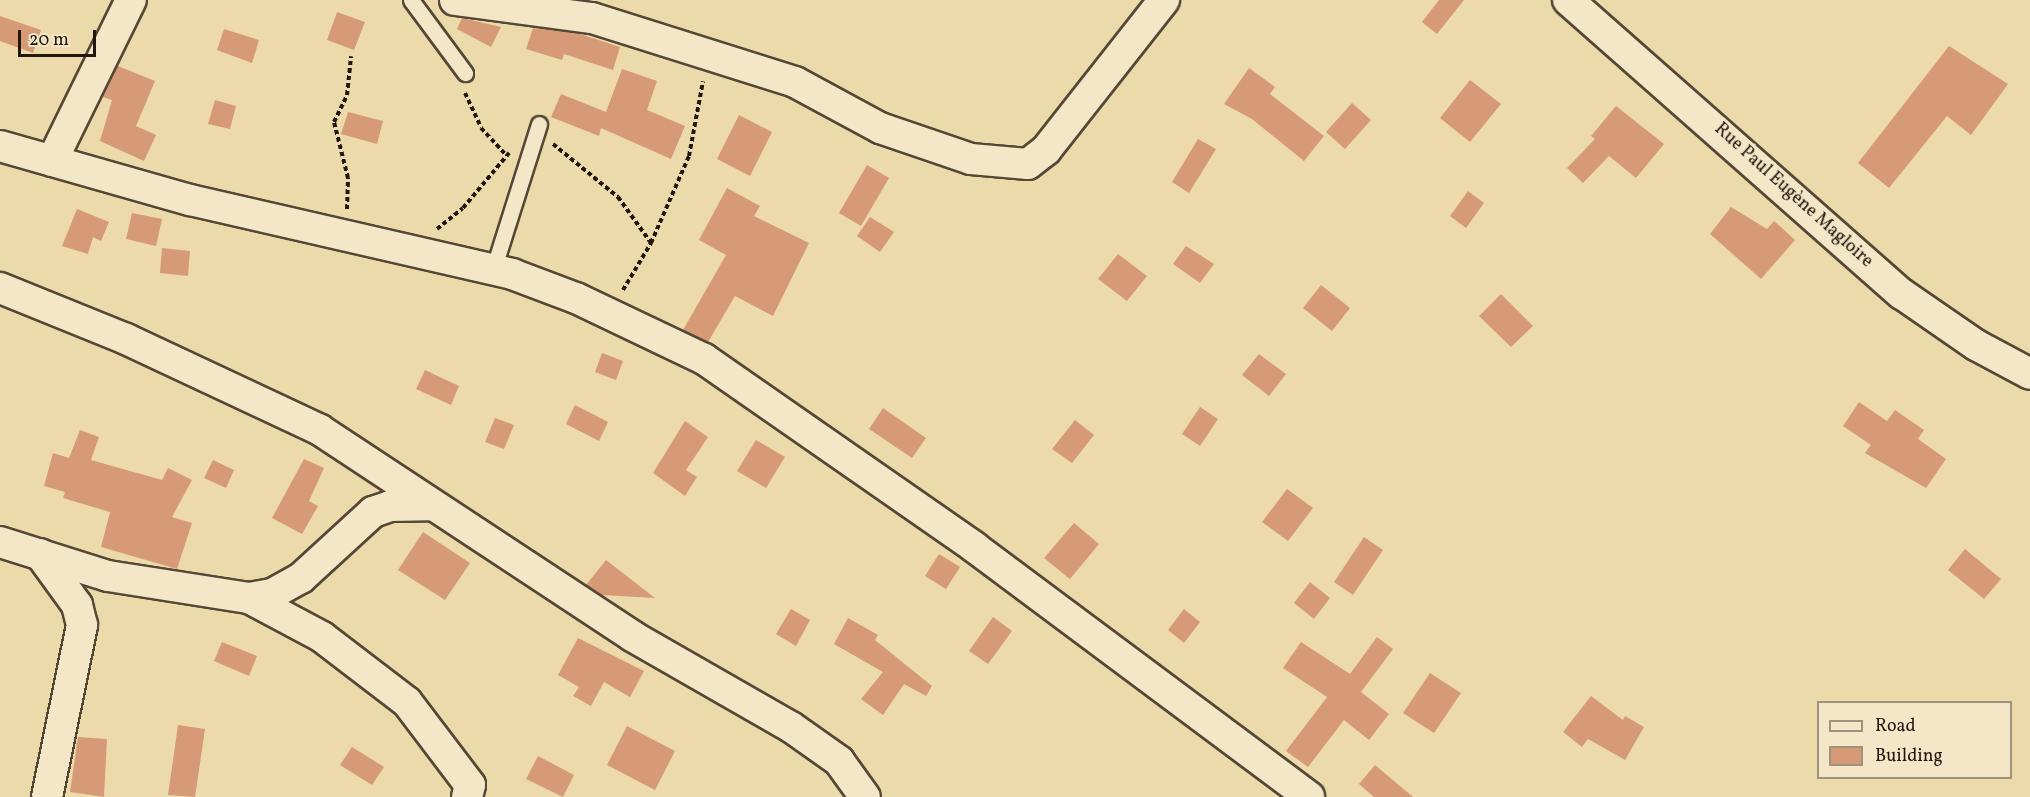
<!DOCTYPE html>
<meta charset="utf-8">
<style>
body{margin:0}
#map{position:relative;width:2030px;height:797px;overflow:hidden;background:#ecdaab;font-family:Vollkorn,serif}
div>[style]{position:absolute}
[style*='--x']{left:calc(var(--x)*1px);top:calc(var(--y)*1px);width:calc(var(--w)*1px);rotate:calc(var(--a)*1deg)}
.building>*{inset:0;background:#d69a76}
.path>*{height:4px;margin-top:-2px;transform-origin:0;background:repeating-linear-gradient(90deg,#23160f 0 4.5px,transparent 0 7.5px)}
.roads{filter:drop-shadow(2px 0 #554736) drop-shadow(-2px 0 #554736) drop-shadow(0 2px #554736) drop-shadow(0 -2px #554736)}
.service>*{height:15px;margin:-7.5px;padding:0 7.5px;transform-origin:7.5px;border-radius:7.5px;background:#f3e7c8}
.minor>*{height:30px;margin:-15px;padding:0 15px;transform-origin:15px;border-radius:15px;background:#f3e7c8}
span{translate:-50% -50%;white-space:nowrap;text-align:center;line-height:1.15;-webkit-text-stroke:5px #f3e7c8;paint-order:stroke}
.street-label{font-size:18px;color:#23160f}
.legend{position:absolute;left:1817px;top:701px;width:195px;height:78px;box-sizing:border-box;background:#f3e7c8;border:2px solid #a0937e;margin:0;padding:8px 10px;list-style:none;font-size:18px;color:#23160f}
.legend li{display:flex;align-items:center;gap:12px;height:30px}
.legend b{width:30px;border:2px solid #a0937e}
.scale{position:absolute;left:18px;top:30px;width:78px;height:27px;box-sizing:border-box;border:3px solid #23160f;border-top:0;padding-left:8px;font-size:18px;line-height:21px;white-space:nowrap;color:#23160f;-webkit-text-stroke:4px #f3e7c8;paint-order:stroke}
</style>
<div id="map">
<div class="building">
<div style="clip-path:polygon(1439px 0,1464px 0,1437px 34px,1422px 22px)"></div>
<div style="clip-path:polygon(337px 12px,365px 22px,354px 50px,327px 40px)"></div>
<div style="clip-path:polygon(0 16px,41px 30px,33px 53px,0 41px)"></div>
<div style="clip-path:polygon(462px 18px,501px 27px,491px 47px,457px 29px)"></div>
<div style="clip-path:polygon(533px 28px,577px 33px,620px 47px,613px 70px,564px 54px,562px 60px,526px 49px)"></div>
<div style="clip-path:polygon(224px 29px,259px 40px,252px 63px,217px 50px)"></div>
<div style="clip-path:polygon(1949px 46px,2008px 84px,1971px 135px,1947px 116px,1889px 188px,1858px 163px)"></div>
<div style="clip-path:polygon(118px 66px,155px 81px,136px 126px,156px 135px,144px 161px,100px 141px,112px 100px,103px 97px)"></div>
<div style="clip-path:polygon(1249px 68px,1275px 87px,1270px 94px,1324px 136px,1304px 161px,1252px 119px,1224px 104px)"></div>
<div style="clip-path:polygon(622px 69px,657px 81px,647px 110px,685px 126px,671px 159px,601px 128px,599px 136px,551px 117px,561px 94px,606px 112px)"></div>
<div style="clip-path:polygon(1470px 80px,1501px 104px,1470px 142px,1440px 118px)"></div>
<div style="clip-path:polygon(215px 100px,236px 106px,230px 129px,208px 124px)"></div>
<div style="clip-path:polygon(1352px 103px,1371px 120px,1345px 149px,1326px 132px)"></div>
<div style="clip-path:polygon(1616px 106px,1664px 144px,1636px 178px,1609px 156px,1583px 183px,1567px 168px,1595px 139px,1591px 136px)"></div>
<div style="clip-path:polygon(348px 112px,383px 121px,377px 144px,341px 134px)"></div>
<div style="clip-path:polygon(739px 115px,772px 132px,750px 176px,717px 159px)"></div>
<div style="clip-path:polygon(1198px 139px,1216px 149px,1189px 193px,1172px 182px)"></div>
<div style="clip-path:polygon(867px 165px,889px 178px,861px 226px,839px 213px)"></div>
<div style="clip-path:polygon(727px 188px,760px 206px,754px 216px,809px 243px,773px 316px,735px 296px,708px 342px,683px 330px,726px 255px,699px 240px)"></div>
<div style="clip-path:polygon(1468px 191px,1484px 203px,1466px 228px,1450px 216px)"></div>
<div style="clip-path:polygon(1731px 207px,1767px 229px,1774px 221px,1795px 240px,1761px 279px,1710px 234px)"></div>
<div style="clip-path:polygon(77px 209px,109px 222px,101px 241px,93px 237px,88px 254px,62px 246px)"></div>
<div style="clip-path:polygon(132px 213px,162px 219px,156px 246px,126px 239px)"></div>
<div style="clip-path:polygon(870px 217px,894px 232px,880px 252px,857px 236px)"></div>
<div style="clip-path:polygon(1186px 246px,1214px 264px,1200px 283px,1173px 264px)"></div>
<div style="clip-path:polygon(162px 248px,190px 251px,188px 276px,160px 273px)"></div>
<div style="clip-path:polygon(1118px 254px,1147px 276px,1127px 301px,1098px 279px)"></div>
<div style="clip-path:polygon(1321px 285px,1350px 308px,1332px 331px,1303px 308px)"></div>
<div style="clip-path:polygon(1501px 294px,1533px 326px,1511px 347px,1479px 316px)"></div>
<div style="clip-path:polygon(602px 353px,623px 361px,616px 380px,595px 372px)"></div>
<div style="clip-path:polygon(1259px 354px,1286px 374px,1269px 396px,1242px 375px)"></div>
<div style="clip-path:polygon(425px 370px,459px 386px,451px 405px,416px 389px)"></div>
<div style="clip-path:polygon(1859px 402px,1887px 421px,1895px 410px,1924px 430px,1918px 439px,1946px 459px,1926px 488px,1865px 453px,1871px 445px,1843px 426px)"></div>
<div style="clip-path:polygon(575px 405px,608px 422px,599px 441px,566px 424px)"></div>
<div style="clip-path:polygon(1200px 407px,1218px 419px,1200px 446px,1182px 434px)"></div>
<div style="clip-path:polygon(883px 408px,926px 438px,912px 458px,869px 429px)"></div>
<div style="clip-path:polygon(495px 418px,514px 425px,504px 449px,485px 442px)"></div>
<div style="clip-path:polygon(1075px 420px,1094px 435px,1072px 463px,1052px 449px)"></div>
<div style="clip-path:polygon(685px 421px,708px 437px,686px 470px,697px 477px,685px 496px,653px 473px)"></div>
<div style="clip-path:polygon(80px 430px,99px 437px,91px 460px,162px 480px,168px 468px,192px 480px,172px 517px,192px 523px,177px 569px,101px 547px,110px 512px,63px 498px,65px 492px,44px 486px,53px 453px,69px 458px)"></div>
<div style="clip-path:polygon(756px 440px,785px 457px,766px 488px,737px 471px)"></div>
<div style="clip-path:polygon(304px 459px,324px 468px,309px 501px,318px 506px,302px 534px,272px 518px)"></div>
<div style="clip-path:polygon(213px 460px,234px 470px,226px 488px,204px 478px)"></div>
<div style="clip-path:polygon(1287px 489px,1313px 508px,1288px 541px,1262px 522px)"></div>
<div style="clip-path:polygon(1074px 523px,1099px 544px,1070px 579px,1044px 558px)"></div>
<div style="clip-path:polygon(423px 532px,470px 563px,445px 600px,398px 570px)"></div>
<div style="clip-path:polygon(1364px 537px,1383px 550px,1353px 595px,1334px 582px)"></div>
<div style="clip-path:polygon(1965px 549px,2001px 579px,1984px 599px,1948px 570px)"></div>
<div style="clip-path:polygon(939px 554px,960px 567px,946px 589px,925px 576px)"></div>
<div style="clip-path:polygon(606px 560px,655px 598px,602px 595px,586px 585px)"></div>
<div style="clip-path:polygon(1310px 582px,1330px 598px,1314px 619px,1294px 603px)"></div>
<div style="clip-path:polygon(791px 609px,810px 620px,796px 646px,776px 634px)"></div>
<div style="clip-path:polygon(1184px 609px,1200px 622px,1184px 643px,1168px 630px)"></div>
<div style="clip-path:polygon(993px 617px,1012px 631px,988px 664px,969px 651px)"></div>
<div style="clip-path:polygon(848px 618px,878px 635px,875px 640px,932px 686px,926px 696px,904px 684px,883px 715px,861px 699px,883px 672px,834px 644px)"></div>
<div style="clip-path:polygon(1377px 637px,1393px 649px,1361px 692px,1389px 714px,1369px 740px,1344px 720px,1308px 767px,1286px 751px,1327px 697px,1283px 668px,1301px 642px,1350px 674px)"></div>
<div style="clip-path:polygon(578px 638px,644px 671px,630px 697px,604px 682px,591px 706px,573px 696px,579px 687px,558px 675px)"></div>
<div style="clip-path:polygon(222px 642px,257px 656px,249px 676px,214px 661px)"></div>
<div style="clip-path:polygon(1430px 673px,1461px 693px,1434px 733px,1403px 713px)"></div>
<div style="clip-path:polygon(1591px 696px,1623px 720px,1625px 716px,1644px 727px,1625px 760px,1588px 739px,1582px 747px,1563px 732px)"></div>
<div style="clip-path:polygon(178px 725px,205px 729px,195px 797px,168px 795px)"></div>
<div style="clip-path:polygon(627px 726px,675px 751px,655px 790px,607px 765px)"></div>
<div style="clip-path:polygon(78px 737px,107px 739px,104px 797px,70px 792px)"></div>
<div style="clip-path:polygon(352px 747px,384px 767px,372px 785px,340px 765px)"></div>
<div style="clip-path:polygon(538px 756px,574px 775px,563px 797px,526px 779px)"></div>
<div style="clip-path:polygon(1375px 765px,1413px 797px,1374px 797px,1359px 784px)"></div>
</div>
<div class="path">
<div style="--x:465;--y:93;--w:38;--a:65"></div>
<div style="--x:481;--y:128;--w:35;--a:47"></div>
<div style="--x:553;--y:144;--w:84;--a:39.2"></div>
<div style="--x:618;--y:197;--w:57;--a:54.3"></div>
<div style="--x:347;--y:209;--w:31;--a:-88"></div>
<div style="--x:348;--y:178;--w:58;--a:-104"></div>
<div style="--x:334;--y:122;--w:30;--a:-64"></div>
<div style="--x:347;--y:95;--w:39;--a:-84"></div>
<div style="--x:437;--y:229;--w:33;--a:-39"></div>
<div style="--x:463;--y:208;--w:72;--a:-50.1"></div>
<div style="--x:623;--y:290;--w:55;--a:-59.2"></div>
<div style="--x:651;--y:243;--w:95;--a:-66.4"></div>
<div style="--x:689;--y:156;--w:76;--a:-79.4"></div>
</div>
<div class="roads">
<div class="service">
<div style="--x:411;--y:0;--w:91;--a:53.5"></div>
<div style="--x:493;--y:270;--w:153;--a:-72.5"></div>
</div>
<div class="minor">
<div style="--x:455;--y:0;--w:138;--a:7.5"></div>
<div style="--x:592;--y:18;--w:213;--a:17.5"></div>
<div style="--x:795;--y:82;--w:97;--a:28.4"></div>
<div style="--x:880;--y:128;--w:96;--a:18.8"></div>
<div style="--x:971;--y:159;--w:57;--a:5"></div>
<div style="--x:1028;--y:164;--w:23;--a:-38"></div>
<div style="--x:1046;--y:150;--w:191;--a:-51.8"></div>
<div style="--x:1568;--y:0;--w:445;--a:41.4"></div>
<div style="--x:1902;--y:294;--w:90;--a:34.6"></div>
<div style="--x:1976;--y:345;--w:61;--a:28.2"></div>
<div style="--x:0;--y:146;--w:198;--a:15.9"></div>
<div style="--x:190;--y:200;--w:330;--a:12.9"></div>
<div style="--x:512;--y:274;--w:68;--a:20.6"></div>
<div style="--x:576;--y:298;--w:142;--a:25.5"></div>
<div style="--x:704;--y:359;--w:329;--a:34.8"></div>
<div style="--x:974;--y:547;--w:418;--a:36.7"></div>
<div style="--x:52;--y:161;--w:179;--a:-63.9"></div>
<div style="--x:0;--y:288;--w:136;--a:22"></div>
<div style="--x:126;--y:339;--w:214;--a:25.1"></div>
<div style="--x:320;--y:430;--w:374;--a:33.4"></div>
<div style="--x:632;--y:636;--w:183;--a:29.8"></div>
<div style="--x:791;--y:727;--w:59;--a:35.3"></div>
<div style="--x:839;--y:761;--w:44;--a:54.2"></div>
<div style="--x:0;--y:542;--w:113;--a:17.5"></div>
<div style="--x:108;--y:576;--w:143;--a:8.9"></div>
<div style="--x:249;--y:598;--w:23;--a:-10"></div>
<div style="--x:272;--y:594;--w:33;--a:-29"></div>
<div style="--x:301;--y:578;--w:98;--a:-42.5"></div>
<div style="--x:373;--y:512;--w:18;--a:-19"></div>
<div style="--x:390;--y:506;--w:39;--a:-1"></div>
<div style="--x:40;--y:554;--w:63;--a:54"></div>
<div style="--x:77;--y:605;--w:21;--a:76"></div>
<div style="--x:82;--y:625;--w:176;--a:101.5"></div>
<div style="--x:249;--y:598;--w:83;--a:28.1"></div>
<div style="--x:322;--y:637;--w:107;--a:37.4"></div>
<div style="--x:407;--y:702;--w:104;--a:52.8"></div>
<div style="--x:470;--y:785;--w:12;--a:104"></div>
</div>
</div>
<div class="street-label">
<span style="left:1793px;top:196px;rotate:42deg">Rue Paul Eugène Magloire</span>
</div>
<ul class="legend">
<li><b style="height:8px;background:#f3e7c8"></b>Road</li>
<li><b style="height:16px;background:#d69a76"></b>Building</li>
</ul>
<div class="scale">20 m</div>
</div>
